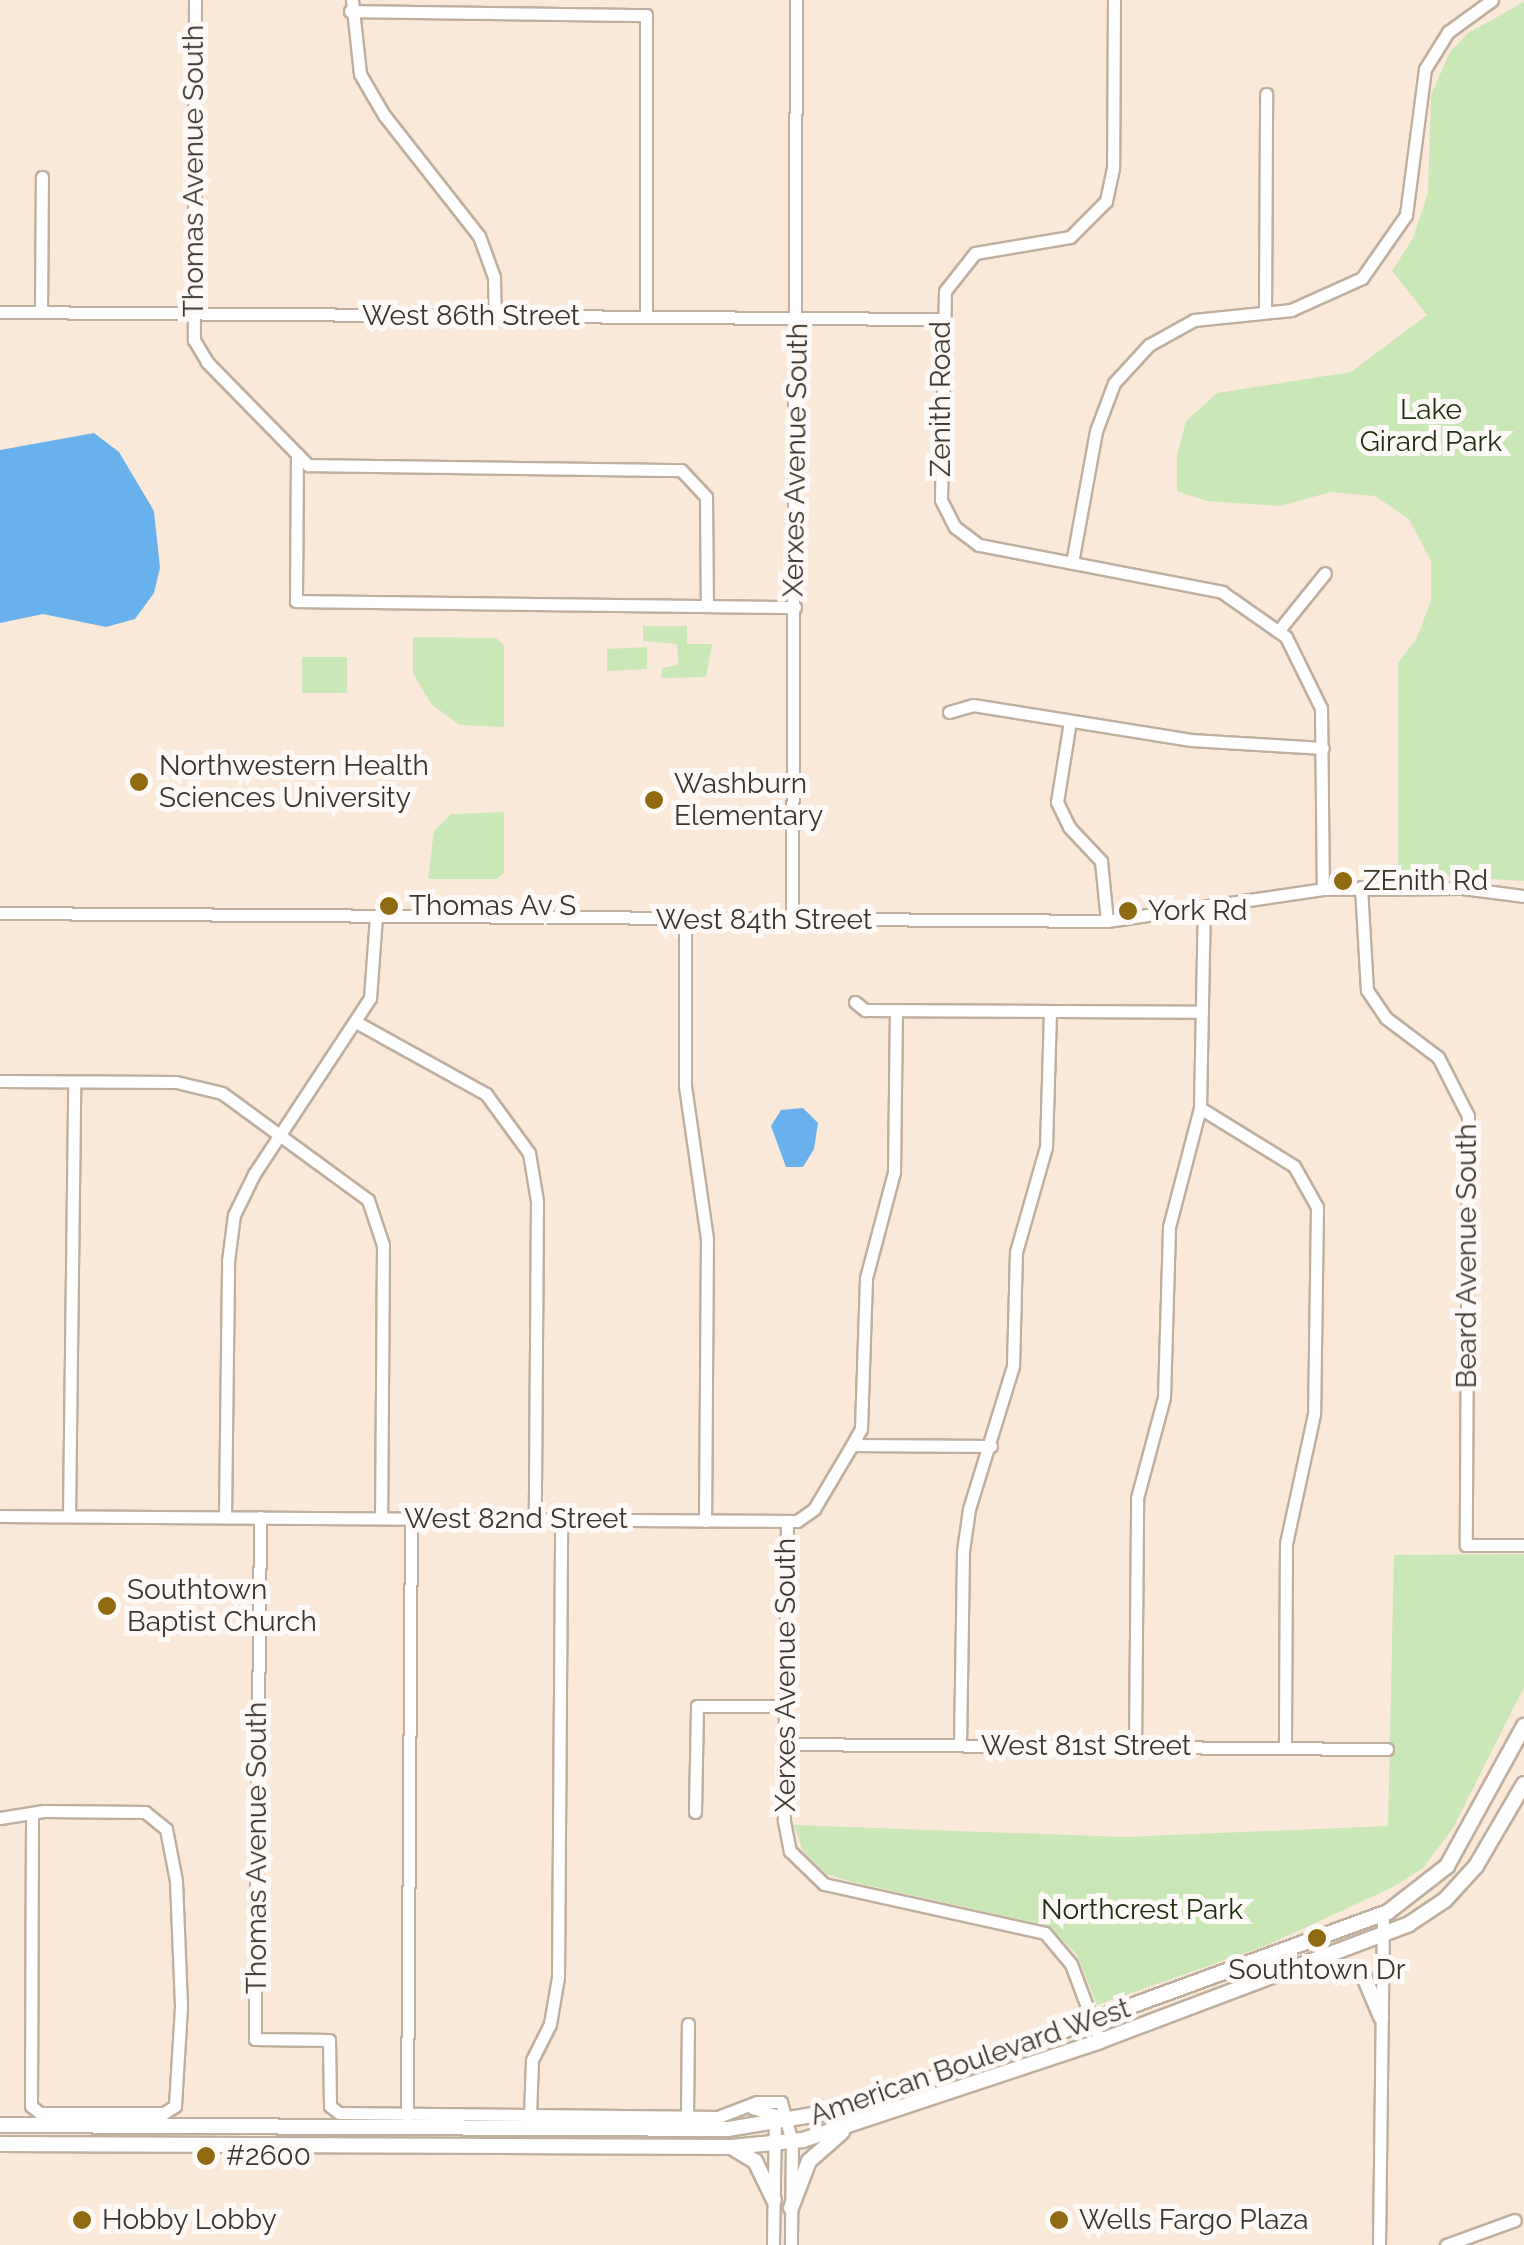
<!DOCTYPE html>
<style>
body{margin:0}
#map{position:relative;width:1524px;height:2245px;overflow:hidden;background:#fae9d8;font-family:Raleway,sans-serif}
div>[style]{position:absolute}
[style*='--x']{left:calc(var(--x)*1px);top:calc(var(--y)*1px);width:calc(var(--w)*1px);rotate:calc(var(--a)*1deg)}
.green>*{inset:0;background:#c9e8b5}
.water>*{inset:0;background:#69b1ec}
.roads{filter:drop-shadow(2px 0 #bfaf9f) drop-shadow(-2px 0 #bfaf9f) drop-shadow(0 2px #bfaf9f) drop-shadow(0 -2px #bfaf9f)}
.minor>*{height:11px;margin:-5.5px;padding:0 5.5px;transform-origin:5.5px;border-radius:5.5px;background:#fff}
.major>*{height:14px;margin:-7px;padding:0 7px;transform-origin:7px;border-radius:7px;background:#fff}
.dots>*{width:28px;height:28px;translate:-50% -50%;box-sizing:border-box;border:5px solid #fdf9f6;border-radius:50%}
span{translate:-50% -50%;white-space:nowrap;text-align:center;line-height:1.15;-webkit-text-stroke:10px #fdf9f6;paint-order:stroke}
.street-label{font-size:28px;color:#3b352e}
.park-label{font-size:28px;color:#1e2f10}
.poi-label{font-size:28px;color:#3b352e}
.left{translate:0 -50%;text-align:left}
</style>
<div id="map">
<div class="green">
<div style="clip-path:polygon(1524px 2px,1524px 881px,1398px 873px,1398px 663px,1417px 638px,1431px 600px,1431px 561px,1409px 519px,1375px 496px,1331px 492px,1280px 506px,1207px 501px,1177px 491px,1177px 455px,1186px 421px,1217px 393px,1351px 372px,1427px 315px,1392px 271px,1413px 238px,1428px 193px,1431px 95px,1450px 52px,1468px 33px)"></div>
<div style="clip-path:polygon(643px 626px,687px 626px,687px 644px,712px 644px,706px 677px,661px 678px,662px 668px,678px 665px,677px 644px,643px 641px)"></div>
<div style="clip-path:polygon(413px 637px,496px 638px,504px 645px,504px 727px,460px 725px,431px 704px,413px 673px)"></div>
<div style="clip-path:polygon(647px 647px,647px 669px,607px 671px,607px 649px)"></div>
<div style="clip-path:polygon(302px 657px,347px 657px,347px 693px,302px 693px)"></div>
<div style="clip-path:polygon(504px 812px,504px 873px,497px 879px,428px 879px,434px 831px,451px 814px)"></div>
<div style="clip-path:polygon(1524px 1554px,1524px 1687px,1453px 1828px,1423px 1868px,1391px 1888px,1265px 1946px,1097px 2005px,1077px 1955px,1049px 1926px,853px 1882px,826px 1874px,803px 1851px,794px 1825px,1124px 1837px,1388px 1826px,1394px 1555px)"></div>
</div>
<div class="water">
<div style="clip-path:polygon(94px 433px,119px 452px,154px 511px,160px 568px,154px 593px,135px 619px,106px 627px,43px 614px,0 623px,0 450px)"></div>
<div style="clip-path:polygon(803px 1108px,818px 1123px,814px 1149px,803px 1167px,786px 1167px,771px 1126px,781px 1110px)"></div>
</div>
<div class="roads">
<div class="minor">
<div style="--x:195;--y:0;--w:340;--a:90.2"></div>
<div style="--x:194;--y:340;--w:26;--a:59"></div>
<div style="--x:207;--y:362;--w:129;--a:45.6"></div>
<div style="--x:297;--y:454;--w:147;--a:90.4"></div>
<div style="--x:296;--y:601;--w:499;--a:0.7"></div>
<div style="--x:352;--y:0;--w:74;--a:83.8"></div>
<div style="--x:360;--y:74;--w:48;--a:59.7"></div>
<div style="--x:384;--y:115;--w:154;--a:51.9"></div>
<div style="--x:479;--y:236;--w:44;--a:69.9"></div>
<div style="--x:494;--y:277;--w:39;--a:89"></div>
<div style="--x:1114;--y:0;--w:168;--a:90.3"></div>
<div style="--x:1113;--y:168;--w:34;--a:102"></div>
<div style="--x:1106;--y:201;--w:51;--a:135"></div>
<div style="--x:1070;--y:237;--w:96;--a:170.4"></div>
<div style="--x:975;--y:253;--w:48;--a:128.3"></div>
<div style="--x:945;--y:291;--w:209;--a:91.1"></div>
<div style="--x:941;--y:500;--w:30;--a:63"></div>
<div style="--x:955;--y:527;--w:30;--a:37"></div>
<div style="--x:979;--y:545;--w:248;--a:10.9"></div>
<div style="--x:1222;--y:592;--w:78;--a:35.1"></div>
<div style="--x:1286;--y:637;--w:79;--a:63.8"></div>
<div style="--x:1321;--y:708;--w:181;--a:89.4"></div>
<div style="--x:350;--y:11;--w:296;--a:0.8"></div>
<div style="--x:646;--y:15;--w:302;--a:90"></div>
<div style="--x:0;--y:312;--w:941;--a:0.43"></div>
<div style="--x:41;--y:312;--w:135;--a:-89.6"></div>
<div style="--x:1265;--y:312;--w:218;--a:-89.7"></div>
<div style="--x:297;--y:454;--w:16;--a:45"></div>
<div style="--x:308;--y:465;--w:373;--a:0.8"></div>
<div style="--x:681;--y:470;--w:37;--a:47"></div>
<div style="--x:706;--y:497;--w:109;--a:89.5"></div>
<div style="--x:1072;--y:563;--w:134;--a:-79.7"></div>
<div style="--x:1096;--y:431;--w:51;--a:-69.4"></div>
<div style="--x:1114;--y:383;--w:52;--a:-47.4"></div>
<div style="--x:1149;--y:345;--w:51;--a:-29.1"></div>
<div style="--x:1194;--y:320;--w:98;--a:-5.9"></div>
<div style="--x:1291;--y:310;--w:78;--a:-24.3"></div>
<div style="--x:1362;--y:278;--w:77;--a:-55.1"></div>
<div style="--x:1406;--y:215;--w:147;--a:-82.6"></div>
<div style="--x:1425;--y:69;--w:44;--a:-58.1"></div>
<div style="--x:1448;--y:32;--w:54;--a:-36"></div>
<div style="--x:1279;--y:630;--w:73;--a:-51.1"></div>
<div style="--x:949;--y:712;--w:25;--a:-16"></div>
<div style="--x:973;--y:705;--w:221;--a:9.1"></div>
<div style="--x:1191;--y:740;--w:132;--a:3.5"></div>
<div style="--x:1070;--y:721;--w:82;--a:99.1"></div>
<div style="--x:1057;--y:802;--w:28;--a:64"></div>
<div style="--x:1069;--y:827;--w:47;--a:46.7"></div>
<div style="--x:1101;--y:861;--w:60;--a:84.3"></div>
<div style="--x:1361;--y:887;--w:103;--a:86.7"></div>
<div style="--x:1367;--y:990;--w:34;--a:56"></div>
<div style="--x:1386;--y:1018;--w:65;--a:36.9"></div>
<div style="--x:1438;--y:1057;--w:66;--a:63"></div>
<div style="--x:1468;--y:1116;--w:429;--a:90.3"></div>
<div style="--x:1466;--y:1545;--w:58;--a:0"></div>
<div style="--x:0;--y:913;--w:1107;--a:0.41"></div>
<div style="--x:1107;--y:921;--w:218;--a:-8.4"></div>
<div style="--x:1323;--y:889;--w:139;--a:-0.4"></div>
<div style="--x:1462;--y:888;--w:63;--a:7.4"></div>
<div style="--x:685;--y:919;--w:167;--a:90"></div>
<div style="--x:685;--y:1086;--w:155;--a:81.8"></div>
<div style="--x:707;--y:1239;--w:282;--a:90.4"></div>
<div style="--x:792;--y:920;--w:920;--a:-89.75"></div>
<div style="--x:855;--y:1002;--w:13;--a:39"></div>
<div style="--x:865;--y:1010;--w:337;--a:0.3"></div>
<div style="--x:356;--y:1022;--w:149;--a:29"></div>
<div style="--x:486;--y:1094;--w:73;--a:53.9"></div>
<div style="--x:529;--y:1153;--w:49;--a:80.5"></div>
<div style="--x:537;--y:1201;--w:318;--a:90.4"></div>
<div style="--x:0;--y:1081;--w:176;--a:0.3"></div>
<div style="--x:176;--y:1082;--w:47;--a:13.4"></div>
<div style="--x:222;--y:1093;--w:181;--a:36.2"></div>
<div style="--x:368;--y:1200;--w:47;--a:71.6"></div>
<div style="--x:383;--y:1245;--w:273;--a:90.4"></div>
<div style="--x:1200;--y:1108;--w:110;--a:31.7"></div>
<div style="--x:1294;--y:1166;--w:47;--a:60.7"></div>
<div style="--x:1317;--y:1207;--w:207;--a:90.8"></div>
<div style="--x:1314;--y:1414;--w:133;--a:102.2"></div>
<div style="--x:1286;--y:1544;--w:204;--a:90.3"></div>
<div style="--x:852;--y:1445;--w:18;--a:-61"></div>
<div style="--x:861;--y:1429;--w:151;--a:-88.1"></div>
<div style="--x:866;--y:1278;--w:110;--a:-75.2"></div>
<div style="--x:894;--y:1172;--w:162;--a:-89.3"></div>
<div style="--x:0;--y:1516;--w:797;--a:0.36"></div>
<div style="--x:797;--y:1521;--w:21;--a:-35"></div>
<div style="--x:814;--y:1509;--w:74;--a:-59.3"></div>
<div style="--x:852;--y:1445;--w:139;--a:0.4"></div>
<div style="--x:69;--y:1516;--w:434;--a:-89.3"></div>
<div style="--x:225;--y:1517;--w:256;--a:-89.3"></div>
<div style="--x:228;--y:1261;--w:46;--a:-82.6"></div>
<div style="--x:234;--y:1215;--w:46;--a:-64"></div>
<div style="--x:254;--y:1174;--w:211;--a:-56.6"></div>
<div style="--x:370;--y:998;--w:81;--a:-85.8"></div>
<div style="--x:260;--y:1517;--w:522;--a:90.55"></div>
<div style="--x:255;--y:2039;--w:74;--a:0.8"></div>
<div style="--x:329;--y:2040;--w:66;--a:89.1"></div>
<div style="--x:330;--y:2106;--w:11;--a:38"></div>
<div style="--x:339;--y:2113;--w:379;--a:0.6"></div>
<div style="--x:718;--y:2117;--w:42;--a:-21"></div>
<div style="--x:757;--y:2102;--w:24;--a:0"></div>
<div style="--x:781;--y:2102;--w:41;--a:74.6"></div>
<div style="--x:792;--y:2142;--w:103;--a:90.6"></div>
<div style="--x:787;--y:1521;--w:300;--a:90.6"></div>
<div style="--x:784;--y:1821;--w:31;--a:79"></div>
<div style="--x:790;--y:1851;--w:47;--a:44.1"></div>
<div style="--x:824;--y:1884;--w:226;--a:12.5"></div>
<div style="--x:1045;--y:1933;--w:40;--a:50"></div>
<div style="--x:1071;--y:1964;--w:82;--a:69.4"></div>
<div style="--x:784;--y:1744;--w:603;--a:0.48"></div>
<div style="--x:960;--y:1745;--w:194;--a:-89.1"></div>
<div style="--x:963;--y:1551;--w:42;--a:-81.9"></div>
<div style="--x:969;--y:1509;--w:150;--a:-72.9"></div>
<div style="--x:1013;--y:1366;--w:114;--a:-88.5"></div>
<div style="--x:1016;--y:1252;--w:109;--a:-74.1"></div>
<div style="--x:1046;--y:1147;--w:136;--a:-88.3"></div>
<div style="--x:1135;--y:1747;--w:249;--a:-89.5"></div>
<div style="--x:1137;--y:1498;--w:105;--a:-75"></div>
<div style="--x:1164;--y:1397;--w:170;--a:-88.3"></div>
<div style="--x:1169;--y:1227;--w:123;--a:-75.4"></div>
<div style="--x:1200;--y:1108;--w:201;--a:-88.9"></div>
<div style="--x:695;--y:1812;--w:106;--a:-88.9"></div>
<div style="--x:697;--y:1706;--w:88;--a:0"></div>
<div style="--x:0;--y:1818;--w:44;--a:-9.2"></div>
<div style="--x:43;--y:1811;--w:102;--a:0.6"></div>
<div style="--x:145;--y:1812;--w:27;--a:39"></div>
<div style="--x:166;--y:1829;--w:53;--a:79.1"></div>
<div style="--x:176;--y:1881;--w:126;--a:87.7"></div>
<div style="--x:181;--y:2007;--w:99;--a:93.5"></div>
<div style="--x:175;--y:2106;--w:13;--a:148"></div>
<div style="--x:164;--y:2113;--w:124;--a:180"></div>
<div style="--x:40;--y:2113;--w:11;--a:-142"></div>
<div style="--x:31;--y:2106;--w:288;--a:-89.8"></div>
<div style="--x:752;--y:2108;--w:24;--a:17"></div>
<div style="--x:775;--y:2115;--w:130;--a:90.9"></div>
<div style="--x:407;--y:2115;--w:596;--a:-89.62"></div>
<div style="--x:530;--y:2115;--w:55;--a:-87.9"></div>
<div style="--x:532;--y:2060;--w:40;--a:-63.4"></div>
<div style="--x:550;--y:2024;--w:48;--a:-80.3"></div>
<div style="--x:558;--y:1977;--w:457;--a:-89.6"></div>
<div style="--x:687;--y:2115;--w:91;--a:-89.4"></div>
<div style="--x:1379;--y:2245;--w:331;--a:-89.3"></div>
<div style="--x:1446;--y:2245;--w:73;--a:-19.9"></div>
</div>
<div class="major">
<div style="--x:1319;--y:1962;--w:44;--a:13.1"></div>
<div style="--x:1362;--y:1972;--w:49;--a:67.1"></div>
<div style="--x:0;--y:2125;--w:728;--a:0.31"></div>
<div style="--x:728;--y:2129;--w:123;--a:-9.4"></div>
<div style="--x:849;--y:2109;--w:574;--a:-20.08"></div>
<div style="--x:1388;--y:1912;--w:75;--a:-37.9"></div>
<div style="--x:1447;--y:1866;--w:160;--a:-61.2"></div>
<div style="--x:0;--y:2144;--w:732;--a:0.23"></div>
<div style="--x:732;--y:2147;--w:71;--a:-5.6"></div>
<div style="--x:803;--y:2140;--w:313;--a:-18.4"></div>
<div style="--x:1100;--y:2041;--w:330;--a:-20.7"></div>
<div style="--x:1409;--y:1924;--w:43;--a:-33.7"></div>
<div style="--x:1445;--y:1900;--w:46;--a:-47.6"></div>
<div style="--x:1476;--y:1866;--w:95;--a:-59.7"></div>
<div style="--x:733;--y:2148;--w:26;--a:31"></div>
<div style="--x:755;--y:2161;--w:43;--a:64"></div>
<div style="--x:791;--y:2208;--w:50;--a:-69"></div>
<div style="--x:809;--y:2161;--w:44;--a:-41.3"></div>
</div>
</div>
<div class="dots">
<div style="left:139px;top:782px;background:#906a11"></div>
<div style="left:654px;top:800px;background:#906a11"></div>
<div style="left:1343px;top:881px;background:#906a11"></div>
<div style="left:389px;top:906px;background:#906a11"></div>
<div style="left:1128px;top:911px;background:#906a11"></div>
<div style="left:107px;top:1606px;background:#906a11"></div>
<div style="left:1317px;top:1938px;background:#906a11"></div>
<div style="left:206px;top:2156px;background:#906a11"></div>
<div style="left:82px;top:2220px;background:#906a11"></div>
<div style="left:1059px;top:2220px;background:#906a11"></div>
</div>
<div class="street-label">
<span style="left:194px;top:171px;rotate:-90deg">Thomas Avenue South</span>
<span style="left:471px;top:316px">West 86th Street</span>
<span style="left:941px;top:399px;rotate:-90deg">Zenith Road</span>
<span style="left:796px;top:460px;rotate:-89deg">Xerxes Avenue South</span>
<span style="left:764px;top:920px">West 84th Street</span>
<span style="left:1467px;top:1256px;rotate:-90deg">Beard Avenue South</span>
<span style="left:516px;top:1519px">West 82nd Street</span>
<span style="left:786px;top:1675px;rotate:-90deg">Xerxes Avenue South</span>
<span style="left:1086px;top:1746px">West 81st Street</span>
<span style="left:257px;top:1848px;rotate:-90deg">Thomas Avenue South</span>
<span style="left:970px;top:2062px;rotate:-19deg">American Boulevard West</span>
</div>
<div class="park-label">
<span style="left:1431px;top:426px">Lake<br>Girard Park</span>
<span style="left:1142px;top:1910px">Northcrest Park</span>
</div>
<div class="poi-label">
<span class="left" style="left:159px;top:782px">Northwestern Health<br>Sciences University</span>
<span class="left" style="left:674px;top:800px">Washburn<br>Elementary</span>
<span class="left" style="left:1363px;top:881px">ZEnith Rd</span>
<span class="left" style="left:409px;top:906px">Thomas Av S</span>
<span class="left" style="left:1148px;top:911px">York Rd</span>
<span class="left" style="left:127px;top:1606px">Southtown<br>Baptist Church</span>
<span style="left:1317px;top:1970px">Southtown Dr</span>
<span class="left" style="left:226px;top:2156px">#2600</span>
<span class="left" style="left:102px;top:2220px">Hobby Lobby</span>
<span class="left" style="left:1079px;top:2220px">Wells Fargo Plaza</span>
</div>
</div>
